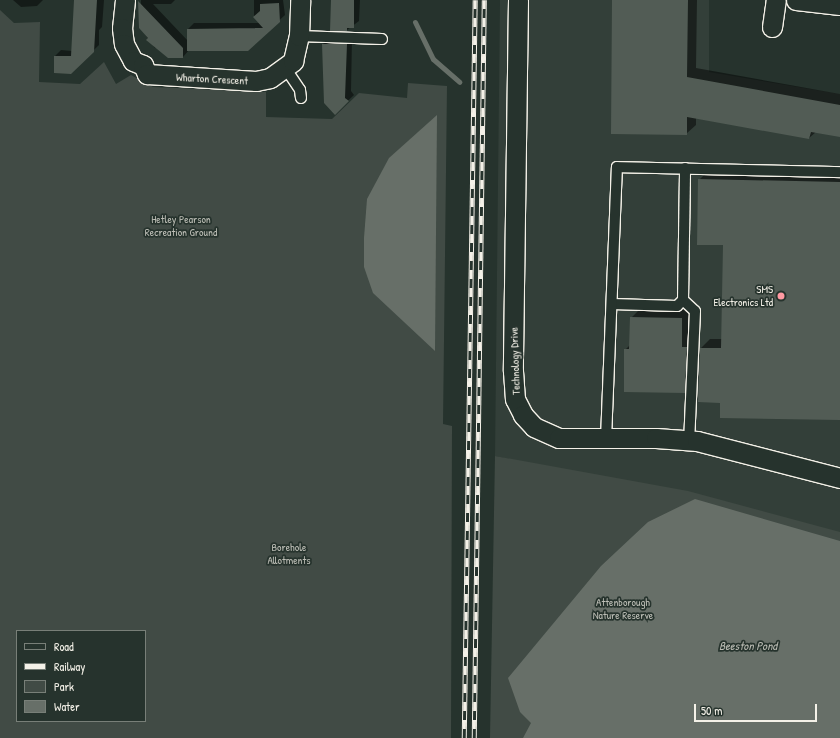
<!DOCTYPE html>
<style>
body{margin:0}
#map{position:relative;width:840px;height:738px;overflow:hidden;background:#26332d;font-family:"Patrick Hand",sans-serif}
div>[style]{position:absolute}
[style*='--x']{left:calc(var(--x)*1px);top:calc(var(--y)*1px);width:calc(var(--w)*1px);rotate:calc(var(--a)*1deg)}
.built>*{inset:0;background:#333f39}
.green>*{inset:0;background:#414b45}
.water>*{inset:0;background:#676f68}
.shadow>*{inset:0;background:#0007}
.stream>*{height:5px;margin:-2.5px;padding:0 2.5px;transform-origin:2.5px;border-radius:2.5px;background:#676f68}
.building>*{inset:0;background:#525c55}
.roads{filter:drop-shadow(1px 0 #f4f1e8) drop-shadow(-1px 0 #f4f1e8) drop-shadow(0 1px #f4f1e8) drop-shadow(0 -1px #f4f1e8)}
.lane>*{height:10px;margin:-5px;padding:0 5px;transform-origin:5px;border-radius:5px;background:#26332d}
.street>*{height:19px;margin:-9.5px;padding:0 9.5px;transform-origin:9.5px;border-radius:9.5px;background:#26332d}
.rail>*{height:4.5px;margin-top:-2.25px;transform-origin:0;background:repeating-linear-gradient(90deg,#26332d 0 9px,#f4f1e8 0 18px);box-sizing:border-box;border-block:1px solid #f4f1e8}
.dots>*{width:11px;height:11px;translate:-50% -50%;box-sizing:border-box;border:2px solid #26332d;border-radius:50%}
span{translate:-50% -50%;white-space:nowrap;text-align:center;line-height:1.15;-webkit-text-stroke:3.5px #26332d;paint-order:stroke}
.street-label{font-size:11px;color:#f4f1e8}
.park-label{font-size:11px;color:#bebfb7}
.poi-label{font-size:11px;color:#f4f1e8}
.right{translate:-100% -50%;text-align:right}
.water-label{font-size:12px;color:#bcbdb5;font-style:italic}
.legend{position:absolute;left:16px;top:630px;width:130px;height:92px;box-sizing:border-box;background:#26332d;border:1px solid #787f78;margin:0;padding:5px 7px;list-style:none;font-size:12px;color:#f4f1e8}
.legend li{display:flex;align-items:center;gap:8px;height:20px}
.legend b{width:20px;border:1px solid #787f78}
.scale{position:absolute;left:694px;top:704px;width:123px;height:18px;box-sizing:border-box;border:2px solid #f4f1e8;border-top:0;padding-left:5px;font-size:12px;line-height:14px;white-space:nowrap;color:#f4f1e8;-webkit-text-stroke:3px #26332d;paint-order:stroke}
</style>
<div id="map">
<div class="built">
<div style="clip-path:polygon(500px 0,709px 0,709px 72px,840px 94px,840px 533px,495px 456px)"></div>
</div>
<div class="green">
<div style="clip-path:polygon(evenodd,0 10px,14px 23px,40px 22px,39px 82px,80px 84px,104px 62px,116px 84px,131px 75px,153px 87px,266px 92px,266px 117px,332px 119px,359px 93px,407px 98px,408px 83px,447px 86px,443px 424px,452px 426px,451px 738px,0 738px,0 10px,17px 631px,145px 631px,145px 721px,17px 721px,17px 631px)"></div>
<div style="clip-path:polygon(495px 456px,688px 491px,840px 532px,840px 738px,490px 738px)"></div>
</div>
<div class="water">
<div style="clip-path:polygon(437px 115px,435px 351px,373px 293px,364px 267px,364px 238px,367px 199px,389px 158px)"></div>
<div style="clip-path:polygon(695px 499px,840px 541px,840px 738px,523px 738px,531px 723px,520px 712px,508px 678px,601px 566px,648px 522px)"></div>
</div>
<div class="shadow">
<div style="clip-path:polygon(13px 0,43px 0,37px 6px,21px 7px)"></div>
<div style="clip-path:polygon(75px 0,104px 0,102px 27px,99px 30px,99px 45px,70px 73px,55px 56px,61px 50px,72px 51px)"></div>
<div style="clip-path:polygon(141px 0,175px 0,171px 4px,153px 4px,188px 41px,188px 29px,194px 23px,260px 23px,254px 16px,254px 0,283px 0,285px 15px,247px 50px,189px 50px,183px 57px,157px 46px,155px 48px,140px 27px)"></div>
<div style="clip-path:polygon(332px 0,360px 0,359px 21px,347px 30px)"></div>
<div style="clip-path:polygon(613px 0,697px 0,696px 68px,840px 94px,840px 136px,816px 132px,809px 138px,696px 118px,696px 125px,686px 134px)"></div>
<div style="clip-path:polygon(329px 38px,352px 38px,351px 91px,354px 95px,335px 113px,323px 44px)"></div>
<div style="clip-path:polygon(709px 170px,840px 173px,840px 419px,721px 402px,701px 348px,710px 339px,722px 339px,724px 244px,699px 180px)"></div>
<div style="clip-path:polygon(643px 306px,694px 306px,697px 379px,684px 392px,625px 350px,630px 345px,631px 318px)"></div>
</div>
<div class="stream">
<div style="--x:415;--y:22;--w:41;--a:64.1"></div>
<div style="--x:433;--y:59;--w:35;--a:41"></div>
</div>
<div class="building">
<div style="clip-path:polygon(74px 0,97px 0,94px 52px,71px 74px,54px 73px,54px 56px,71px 56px)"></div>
<div style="clip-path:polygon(331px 0,354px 0,354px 28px,347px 28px,347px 31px,330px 31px)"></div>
<div style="clip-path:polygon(612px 0,688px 0,687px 77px,840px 105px,840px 137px,811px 132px,809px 139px,687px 117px,687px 135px,611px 134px)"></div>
<div style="clip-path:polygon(138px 1px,183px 48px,183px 58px,168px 58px,146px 40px,148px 38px,139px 28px)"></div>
<div style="clip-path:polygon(279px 3px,280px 22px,248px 51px,187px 51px,187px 29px,263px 28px,253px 17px,260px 11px,260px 4px)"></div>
<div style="clip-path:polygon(322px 44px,347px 44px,345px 98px,349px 101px,335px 115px,324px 103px)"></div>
<div style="clip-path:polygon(698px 179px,840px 182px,840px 420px,720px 418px,720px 403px,698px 402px,700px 348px,721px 348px,723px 245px,697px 245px)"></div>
<div style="clip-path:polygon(630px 317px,682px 318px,682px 347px,687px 347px,685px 393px,624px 392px,624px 349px,629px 349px)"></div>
</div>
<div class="roads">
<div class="lane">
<div style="--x:299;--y:36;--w:83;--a:2.1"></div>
<div style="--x:286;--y:69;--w:25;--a:56"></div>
<div style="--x:300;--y:90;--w:8;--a:83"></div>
<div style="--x:683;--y:300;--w:16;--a:43"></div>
<div style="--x:695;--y:311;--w:130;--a:92.6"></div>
<div style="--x:612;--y:304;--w:65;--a:1.8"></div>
<div style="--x:677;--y:306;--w:8;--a:-45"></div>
<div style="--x:683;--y:300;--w:132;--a:-89.1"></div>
<div style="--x:606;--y:439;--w:272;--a:-87.7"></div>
<div style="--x:617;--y:167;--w:223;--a:1.3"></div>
</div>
<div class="street">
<div style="--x:125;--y:0;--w:28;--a:96"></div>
<div style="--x:122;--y:28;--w:16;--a:83"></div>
<div style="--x:124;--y:44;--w:19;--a:62"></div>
<div style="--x:133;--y:61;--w:11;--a:22"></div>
<div style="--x:143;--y:65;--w:10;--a:66"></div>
<div style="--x:147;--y:74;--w:109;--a:3.7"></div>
<div style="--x:256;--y:81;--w:14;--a:-12"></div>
<div style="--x:270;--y:78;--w:29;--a:-36"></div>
<div style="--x:293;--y:61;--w:26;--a:-77"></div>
<div style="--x:299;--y:36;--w:36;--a:-88"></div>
<div style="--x:518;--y:0;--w:371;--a:90.8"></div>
<div style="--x:513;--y:371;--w:28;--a:86"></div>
<div style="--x:515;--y:399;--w:18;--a:63"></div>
<div style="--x:523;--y:415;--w:16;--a:47"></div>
<div style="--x:534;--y:427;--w:27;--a:24"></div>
<div style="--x:559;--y:438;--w:97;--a:0"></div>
<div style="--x:656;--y:438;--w:41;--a:4.2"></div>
<div style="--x:697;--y:441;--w:148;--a:14.5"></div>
<div style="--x:796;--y:0;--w:44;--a:6.5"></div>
<div style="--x:772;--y:27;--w:27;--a:-82"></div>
</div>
</div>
<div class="rail">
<div style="--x:464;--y:738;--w:738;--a:-89.15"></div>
<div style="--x:474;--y:738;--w:738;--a:-89.22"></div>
</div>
<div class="dots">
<div style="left:781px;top:296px;background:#ff9aa2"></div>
</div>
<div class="street-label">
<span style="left:212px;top:79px;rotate:3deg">Wharton Crescent</span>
<span style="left:515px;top:361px;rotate:-92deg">Technology Drive</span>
</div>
<div class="park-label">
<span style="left:181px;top:226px">Hetley Pearson<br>Recreation Ground</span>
<span style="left:289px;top:554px">Borehole<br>Allotments</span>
<span style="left:623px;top:609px">Attenborough<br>Nature Reserve</span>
</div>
<div class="poi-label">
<span class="right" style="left:773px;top:296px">SMS<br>Electronics Ltd</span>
</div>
<div class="water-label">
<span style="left:748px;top:646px">Beeston Pond</span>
</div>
<ul class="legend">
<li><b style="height:5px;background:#26332d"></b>Road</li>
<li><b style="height:5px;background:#f4f1e8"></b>Railway</li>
<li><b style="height:11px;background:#414b45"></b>Park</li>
<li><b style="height:11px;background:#676f68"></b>Water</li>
</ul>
<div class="scale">50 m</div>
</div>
